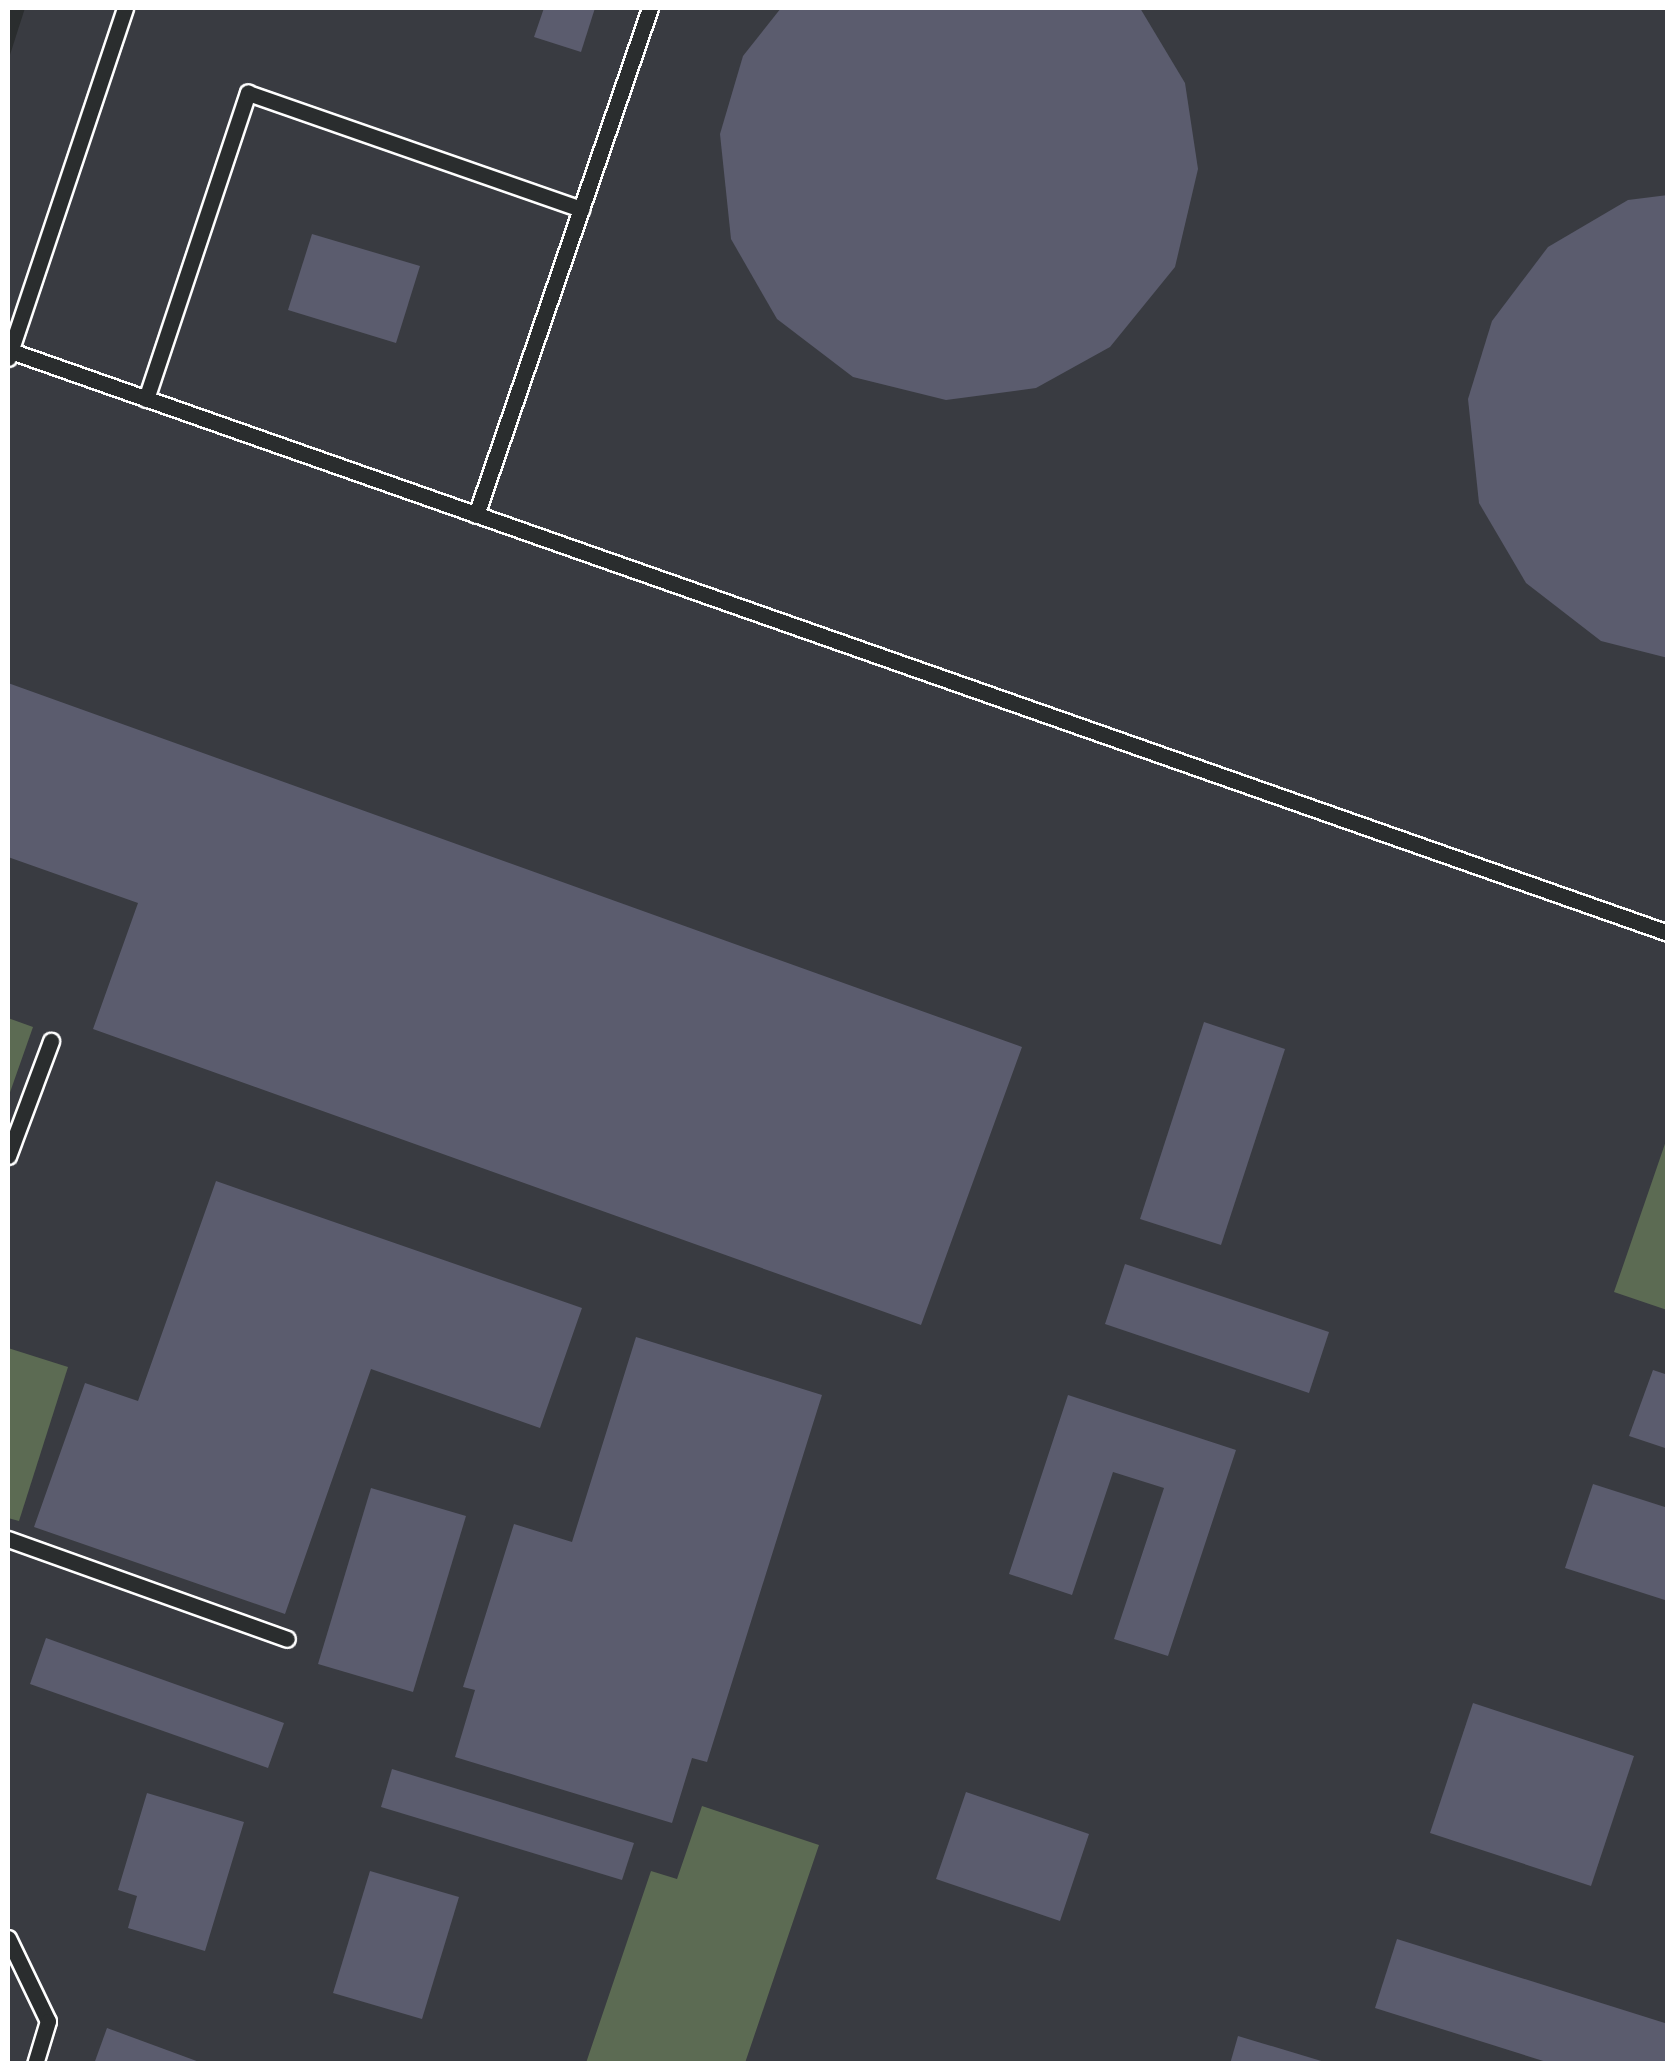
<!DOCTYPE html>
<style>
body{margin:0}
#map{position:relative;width:1675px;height:2071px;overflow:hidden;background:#2a2d2e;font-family:"Patrick Hand",sans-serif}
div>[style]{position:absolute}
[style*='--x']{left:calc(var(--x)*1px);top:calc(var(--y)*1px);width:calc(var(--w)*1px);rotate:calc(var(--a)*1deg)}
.built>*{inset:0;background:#393b41}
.green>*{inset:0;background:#5c6b53}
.building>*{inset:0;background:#5b5c6e}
.roads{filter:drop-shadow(2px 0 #fff) drop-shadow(-2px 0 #fff) drop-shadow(0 2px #fff) drop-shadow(0 -2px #fff)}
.service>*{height:15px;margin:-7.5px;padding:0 7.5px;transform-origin:7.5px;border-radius:7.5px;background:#2a2d2e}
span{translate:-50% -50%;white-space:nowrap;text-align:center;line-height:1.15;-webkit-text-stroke:9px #2a2d2e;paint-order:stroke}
.frame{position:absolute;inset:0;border:10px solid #fff;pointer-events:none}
</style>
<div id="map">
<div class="built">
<div style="clip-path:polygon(25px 8px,1667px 8px,1667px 2063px,8px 2064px,8px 61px)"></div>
</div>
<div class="green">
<div style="clip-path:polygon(8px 1018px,33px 1027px,8px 1098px)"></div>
<div style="clip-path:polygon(1667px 1138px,1668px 1138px,1667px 1310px,1614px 1292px)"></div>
<div style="clip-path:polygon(8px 1348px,68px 1367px,19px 1521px,8px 1518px)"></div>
<div style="clip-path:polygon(702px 1806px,819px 1845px,745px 2063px,586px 2063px,651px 1871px,677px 1879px)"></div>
</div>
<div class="building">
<div style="clip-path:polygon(544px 8px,595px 8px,581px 52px,534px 37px)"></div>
<div style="clip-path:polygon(781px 8px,1140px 8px,1185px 83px,1198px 169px,1175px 267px,1110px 347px,1036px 388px,946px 400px,853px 377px,777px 319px,731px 239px,720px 134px,743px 56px)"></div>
<div style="clip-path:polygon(1668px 195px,1668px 658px,1601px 641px,1526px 583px,1479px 503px,1468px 399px,1492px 321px,1548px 247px,1628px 200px)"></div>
<div style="clip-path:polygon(312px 234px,420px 266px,396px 343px,288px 310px)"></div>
<div style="clip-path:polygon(8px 683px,1022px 1047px,921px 1325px,93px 1029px,138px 903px,8px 857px)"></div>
<div style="clip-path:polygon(1204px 1022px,1285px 1049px,1221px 1245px,1140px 1219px)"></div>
<div style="clip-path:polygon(216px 1181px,582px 1308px,540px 1428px,371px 1369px,285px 1614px,34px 1527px,85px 1383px,138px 1401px)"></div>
<div style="clip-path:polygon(1125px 1264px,1329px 1332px,1309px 1393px,1105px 1324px)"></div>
<div style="clip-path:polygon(636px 1337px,822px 1395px,707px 1762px,692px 1758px,672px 1823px,455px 1757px,475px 1690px,463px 1687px,514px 1524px,572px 1542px)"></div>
<div style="clip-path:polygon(1653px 1370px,1668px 1375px,1668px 1449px,1629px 1436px)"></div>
<div style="clip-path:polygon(1068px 1395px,1236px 1450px,1168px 1656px,1114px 1639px,1164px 1488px,1113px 1472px,1072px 1595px,1009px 1574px)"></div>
<div style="clip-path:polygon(1593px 1484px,1668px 1508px,1668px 1601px,1565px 1568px)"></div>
<div style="clip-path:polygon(371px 1488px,466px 1516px,413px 1692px,318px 1664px)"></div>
<div style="clip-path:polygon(46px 1638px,284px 1723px,268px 1768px,30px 1684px)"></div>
<div style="clip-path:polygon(1473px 1703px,1634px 1756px,1591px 1886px,1430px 1833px)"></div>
<div style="clip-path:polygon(392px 1769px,634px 1843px,622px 1880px,381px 1807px)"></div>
<div style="clip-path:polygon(966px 1792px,1089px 1834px,1060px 1921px,936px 1879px)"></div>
<div style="clip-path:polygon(147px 1793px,244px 1822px,205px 1951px,128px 1928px,137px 1896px,118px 1890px)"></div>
<div style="clip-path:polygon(370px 1871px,459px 1897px,422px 2019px,333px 1993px)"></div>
<div style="clip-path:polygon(1397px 1939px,1668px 2024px,1668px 2064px,1553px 2064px,1375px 2008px)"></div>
<div style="clip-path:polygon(107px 2028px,202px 2063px,202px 2064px,94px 2064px)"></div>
<div style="clip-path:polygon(1238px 2036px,1328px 2063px,1328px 2064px,1230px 2064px)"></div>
</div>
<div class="roads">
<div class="service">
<div style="--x:8;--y:350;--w:1759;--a:19.35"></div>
<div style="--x:8;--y:358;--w:369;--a:-71.5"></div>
<div style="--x:146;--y:399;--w:323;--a:-71.6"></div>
<div style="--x:248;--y:93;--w:353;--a:19.2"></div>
<div style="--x:476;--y:515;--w:536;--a:-71.06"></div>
<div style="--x:8;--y:1156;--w:123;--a:-69.5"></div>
<div style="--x:8;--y:1539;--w:296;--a:19.7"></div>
<div style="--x:8;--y:1938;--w:92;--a:64.3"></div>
<div style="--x:48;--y:2021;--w:45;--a:106.8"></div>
</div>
</div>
<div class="frame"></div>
</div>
